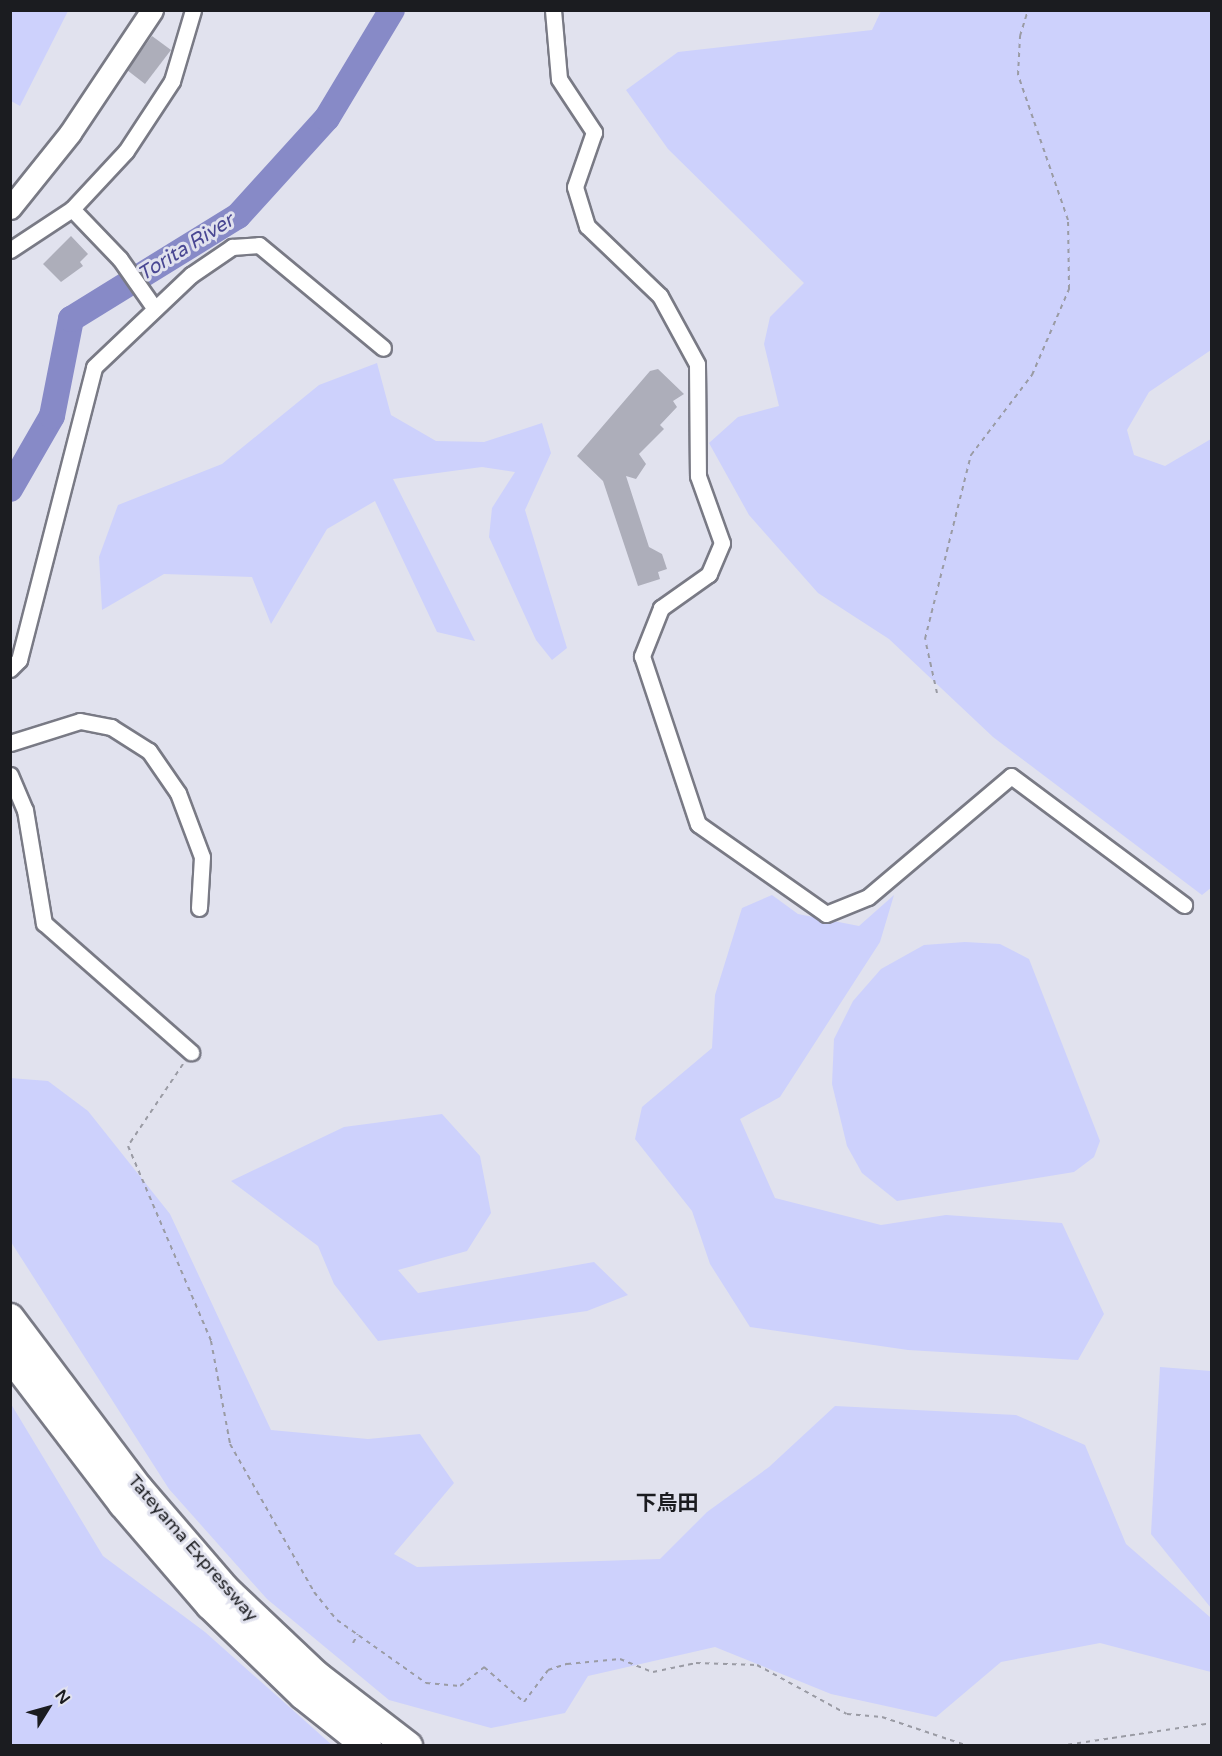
<!DOCTYPE html>
<meta charset="utf-8">
<style>
body{margin:0}
#map{position:relative;width:1222px;height:1756px;overflow:hidden;background:#e1e2ee;font-family:"Varela Round","Noto Sans JP",sans-serif}
div>[style]{position:absolute}
[style*='--x']{left:calc(var(--x)*1px);top:calc(var(--y)*1px);width:calc(var(--w)*1px);rotate:calc(var(--a)*1deg)}
.green>*{inset:0;background:#cdd1fc}
.river>*{height:26px;margin:-13px;padding:0 13px;transform-origin:13px;border-radius:13px;background:#878ac7}
.building>*{inset:0;background:#adaeba}
.path>*{height:2px;margin-top:-1px;transform-origin:0;background:repeating-linear-gradient(90deg,#9a9ba4 0 4.5px,transparent 0 9px)}
.roads{filter:drop-shadow(2px 0 #797a85) drop-shadow(-2px 0 #797a85) drop-shadow(0 2px #797a85) drop-shadow(0 -2px #797a85)}
.street>*{height:15px;margin:-7.5px;padding:0 7.5px;transform-origin:7.5px;border-radius:7.5px;background:#fff}
.secondary>*{height:21px;margin:-10.5px;padding:0 10.5px;transform-origin:10.5px;border-radius:10.5px;background:#fff}
.highway>*{height:28px;margin:-14px;padding:0 14px;transform-origin:14px;border-radius:14px;background:#fff}
span{translate:-50% -50%;white-space:nowrap;text-align:center;line-height:1.15;-webkit-text-stroke:6px #e1e2ee;paint-order:stroke}
.street-label{font-size:18px;color:#1b1c20}
.water-label{font-size:20px;color:#494793;font-style:italic}
.quarter-label{font-size:21px;color:#1b1c20;font-weight:700}
.frame{position:absolute;inset:0;border:12px solid #1b1c20;pointer-events:none}
.north{position:absolute;left:18px;top:1678px;width:60px;height:60px;-webkit-text-stroke:4px #e1e2ee;paint-order:stroke;rotate:53deg;font-size:16px;font-weight:700;line-height:24px;text-align:center;color:#1b1c20}
.north::after{content:'';display:block;margin:auto;width:21px;height:27px;background:#1b1c20;clip-path:polygon(50% 0,100% 100%,50% 72%,0 100%)}
</style>
<div id="map">
<div class="green">
<div style="clip-path:polygon(11px 10px,68px 11px,20px 106px,11px 101px)"></div>
<div style="clip-path:polygon(881px 11px,1211px 11px,1211px 350px,1149px 392px,1127px 430px,1134px 455px,1165px 466px,1211px 439px,1212px 887px,1202px 895px,993px 737px,889px 639px,818px 593px,749px 515px,709px 443px,738px 417px,779px 406px,764px 344px,770px 317px,804px 283px,668px 149px,626px 90px,678px 52px,872px 30px)"></div>
<div style="clip-path:polygon(377px 363px,391px 415px,436px 441px,484px 442px,542px 423px,551px 453px,525px 510px,567px 648px,552px 660px,536px 640px,489px 537px,492px 508px,515px 472px,482px 467px,393px 479px,475px 641px,437px 632px,375px 501px,327px 529px,271px 624px,252px 577px,164px 574px,102px 610px,99px 557px,118px 505px,222px 464px,319px 385px)"></div>
<div style="clip-path:polygon(772px 895px,798px 914px,859px 926px,894px 895px,880px 942px,780px 1097px,740px 1119px,775px 1198px,881px 1225px,946px 1215px,1062px 1223px,1104px 1314px,1078px 1360px,908px 1350px,750px 1327px,710px 1264px,692px 1211px,635px 1139px,642px 1107px,712px 1048px,715px 995px,742px 908px)"></div>
<div style="clip-path:polygon(965px 942px,1000px 944px,1029px 959px,1100px 1141px,1094px 1157px,1074px 1172px,897px 1201px,862px 1173px,847px 1146px,832px 1084px,834px 1039px,853px 1001px,881px 969px,924px 945px)"></div>
<div style="clip-path:polygon(10px 1078px,48px 1081px,88px 1111px,170px 1214px,271px 1430px,368px 1439px,420px 1434px,454px 1483px,394px 1554px,417px 1567px,660px 1559px,707px 1512px,769px 1467px,835px 1406px,1016px 1415px,1085px 1445px,1126px 1544px,1211px 1618px,1211px 1672px,1100px 1643px,1001px 1662px,936px 1717px,831px 1694px,715px 1647px,588px 1676px,565px 1713px,491px 1728px,389px 1700px,267px 1599px,169px 1489px,11px 1242px)"></div>
<div style="clip-path:polygon(442px 1114px,480px 1156px,491px 1213px,467px 1251px,398px 1270px,418px 1293px,594px 1262px,628px 1295px,587px 1311px,378px 1341px,334px 1284px,318px 1246px,231px 1181px,344px 1127px)"></div>
<div style="clip-path:polygon(1160px 1367px,1211px 1371px,1211px 1608px,1151px 1534px)"></div>
<div style="clip-path:polygon(11px 1404px,103px 1556px,205px 1632px,332px 1745px,11px 1745px)"></div>
</div>
<div class="river">
<div style="--x:10;--y:489;--w:84;--a:-60.1"></div>
<div style="--x:52;--y:416;--w:99;--a:-78.9"></div>
<div style="--x:71;--y:319;--w:196;--a:-31.7"></div>
<div style="--x:238;--y:216;--w:132;--a:-47.8"></div>
<div style="--x:327;--y:118;--w:126;--a:-59"></div>
</div>
<div class="building">
<div style="clip-path:polygon(152px 36px,171px 50px,145px 84px,127px 70px)"></div>
<div style="clip-path:polygon(71px 236px,88px 254px,80px 262px,83px 266px,61px 282px,43px 264px)"></div>
<div style="clip-path:polygon(658px 369px,684px 394px,673px 401px,677px 407px,660px 425px,664px 429px,639px 454px,646px 464px,636px 479px,626px 476px,649px 547px,662px 554px,667px 569px,658px 572px,660px 579px,638px 586px,603px 481px,577px 456px,650px 371px)"></div>
</div>
<div class="path">
<div style="--x:937;--y:693;--w:55;--a:-102.5"></div>
<div style="--x:925;--y:639;--w:190;--a:-76"></div>
<div style="--x:971;--y:455;--w:101;--a:-52.7"></div>
<div style="--x:1032;--y:375;--w:94;--a:-66.7"></div>
<div style="--x:1069;--y:289;--w:69;--a:-90.8"></div>
<div style="--x:1068;--y:220;--w:153;--a:-109"></div>
<div style="--x:1018;--y:75;--w:39;--a:-87"></div>
<div style="--x:1020;--y:36;--w:27;--a:-73"></div>
<div style="--x:183;--y:1064;--w:99;--a:123.9"></div>
<div style="--x:128;--y:1146;--w:212;--a:66.9"></div>
<div style="--x:211;--y:1341;--w:105;--a:79.5"></div>
<div style="--x:230;--y:1444;--w:170;--a:60.4"></div>
<div style="--x:314;--y:1592;--w:36;--a:51"></div>
<div style="--x:337;--y:1620;--w:109;--a:35.3"></div>
<div style="--x:426;--y:1683;--w:34;--a:5"></div>
<div style="--x:460;--y:1686;--w:31;--a:-38"></div>
<div style="--x:484;--y:1667;--w:53;--a:41.2"></div>
<div style="--x:524;--y:1702;--w:40;--a:-53"></div>
<div style="--x:548;--y:1670;--w:20;--a:-18"></div>
<div style="--x:567;--y:1664;--w:53;--a:-5.4"></div>
<div style="--x:620;--y:1659;--w:35;--a:22"></div>
<div style="--x:653;--y:1672;--w:44;--a:-11.8"></div>
<div style="--x:696;--y:1663;--w:61;--a:1.9"></div>
<div style="--x:757;--y:1665;--w:102;--a:28.6"></div>
<div style="--x:847;--y:1714;--w:35;--a:5"></div>
<div style="--x:882;--y:1717;--w:91;--a:18.6"></div>
<div style="--x:353;--y:1643;--w:10;--a:-61"></div>
<div style="--x:1059;--y:1746;--w:155;--a:-8.5"></div>
</div>
<div class="roads">
<div class="street">
<div style="--x:553;--y:10;--w:69;--a:85"></div>
<div style="--x:559;--y:79;--w:64;--a:56.6"></div>
<div style="--x:594;--y:132;--w:58;--a:109.1"></div>
<div style="--x:575;--y:187;--w:41;--a:72.9"></div>
<div style="--x:587;--y:226;--w:101;--a:43.8"></div>
<div style="--x:660;--y:296;--w:77;--a:61.4"></div>
<div style="--x:697;--y:364;--w:112;--a:89.5"></div>
<div style="--x:698;--y:476;--w:71;--a:70.3"></div>
<div style="--x:722;--y:543;--w:34;--a:113"></div>
<div style="--x:709;--y:574;--w:59;--a:144.7"></div>
<div style="--x:661;--y:608;--w:52;--a:111.6"></div>
<div style="--x:642;--y:656;--w:177;--a:71.6"></div>
<div style="--x:698;--y:824;--w:156;--a:35.1"></div>
<div style="--x:826;--y:914;--w:45;--a:-22"></div>
<div style="--x:868;--y:897;--w:187;--a:-40.2"></div>
<div style="--x:1011;--y:776;--w:216;--a:36.7"></div>
<div style="--x:72;--y:209;--w:79;--a:-47"></div>
<div style="--x:126;--y:151;--w:84;--a:-56.7"></div>
<div style="--x:172;--y:81;--w:74;--a:-73.5"></div>
<div style="--x:10;--y:250;--w:74;--a:-33.5"></div>
<div style="--x:72;--y:209;--w:69;--a:46.2"></div>
<div style="--x:120;--y:259;--w:61;--a:55"></div>
<div style="--x:10;--y:669;--w:13;--a:-45"></div>
<div style="--x:19;--y:660;--w:302;--a:-75.6"></div>
<div style="--x:94;--y:367;--w:134;--a:-43.5"></div>
<div style="--x:191;--y:275;--w:50;--a:-34.3"></div>
<div style="--x:232;--y:247;--w:27;--a:-4"></div>
<div style="--x:259;--y:245;--w:161;--a:39.7"></div>
<div style="--x:10;--y:743;--w:73;--a:-17.4"></div>
<div style="--x:80;--y:721;--w:32;--a:11"></div>
<div style="--x:111;--y:727;--w:45;--a:32.3"></div>
<div style="--x:149;--y:751;--w:51;--a:55.4"></div>
<div style="--x:178;--y:793;--w:68;--a:69.4"></div>
<div style="--x:202;--y:857;--w:51;--a:93.4"></div>
<div style="--x:10;--y:775;--w:38;--a:67"></div>
<div style="--x:25;--y:810;--w:115;--a:80.5"></div>
<div style="--x:44;--y:923;--w:196;--a:41.3"></div>
</div>
<div class="secondary">
<div style="--x:10;--y:208;--w:96;--a:-51.3"></div>
<div style="--x:70;--y:133;--w:148;--a:-56.3"></div>
</div>
<div class="highway">
<div style="--x:10;--y:1318;--w:214;--a:53"></div>
<div style="--x:139;--y:1489;--w:132;--a:49.3"></div>
<div style="--x:225;--y:1589;--w:127;--a:43.4"></div>
<div style="--x:317;--y:1676;--w:115;--a:37.6"></div>
<div style="--x:10;--y:1356;--w:186;--a:52.6"></div>
<div style="--x:123;--y:1504;--w:133;--a:49.3"></div>
<div style="--x:210;--y:1605;--w:129;--a:44.1"></div>
<div style="--x:303;--y:1695;--w:82;--a:38.6"></div>
</div>
</div>
<div class="street-label">
<span style="left:193px;top:1548px;rotate:49deg">Tateyama Expressway</span>
</div>
<div class="water-label">
<span style="left:186px;top:248px;rotate:-32deg">Torita River</span>
</div>
<div class="quarter-label">
<span style="left:667px;top:1504px">下烏田</span>
</div>
<div class="frame"></div>
<div class="north">N</div>
</div>
